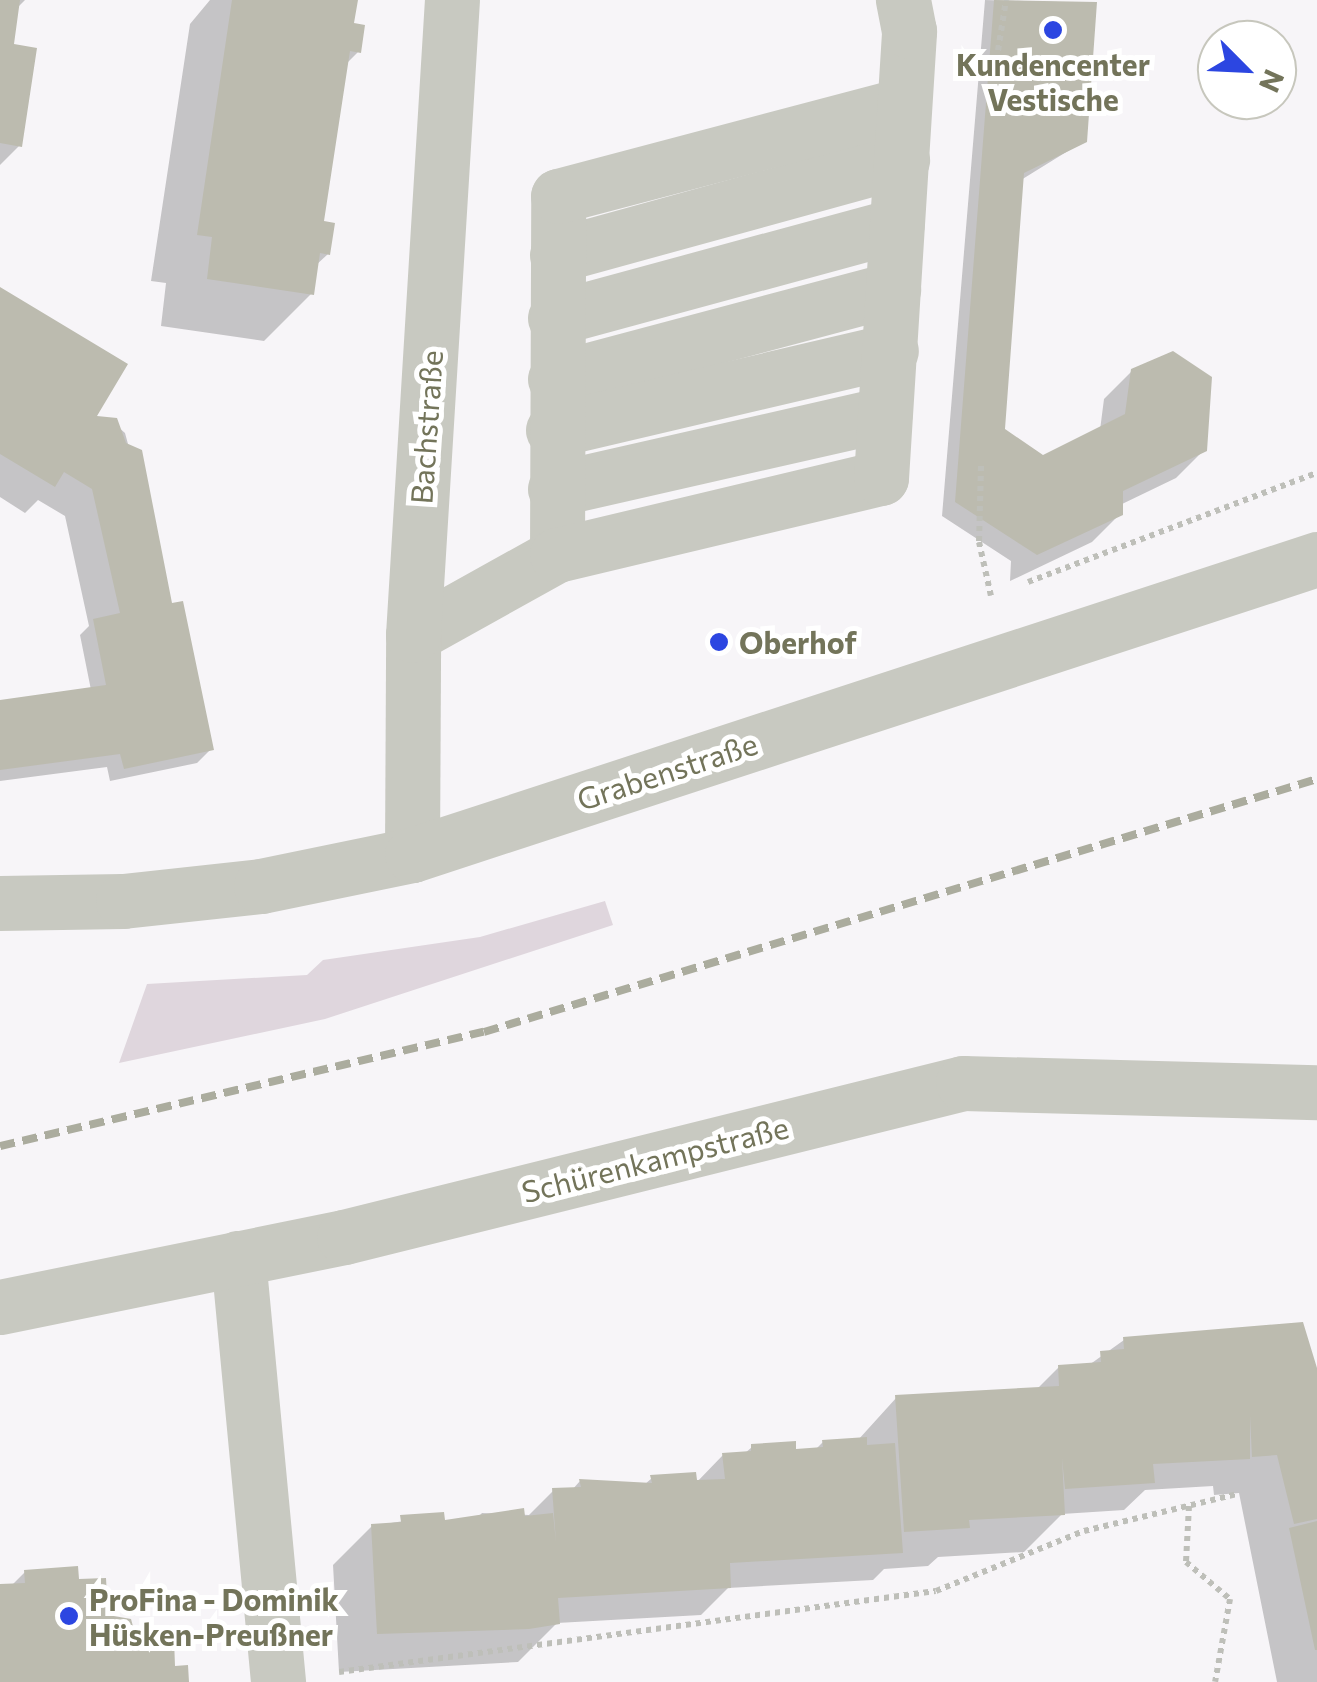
<!DOCTYPE html>
<meta charset="utf-8">
<style>
body{margin:0}
#map{position:relative;width:1317px;height:1682px;overflow:hidden;background:#f7f5f8;font-family:Commissioner,sans-serif}
div>[style]{position:absolute}
[style*='--x']{left:calc(var(--x)*1px);top:calc(var(--y)*1px);width:calc(var(--w)*1px);rotate:calc(var(--a)*1deg)}
.green>*{inset:0;background:#dfd6dd}
.shadow>*{inset:0;background:#0003}
.building>*{inset:0;background:#bcbbaf}
.path>*{height:6px;margin-top:-3px;transform-origin:0;background:repeating-linear-gradient(90deg,#bebfb9 0 5px,transparent 0 10px)}
.minor>*{height:55px;margin:-27.5px;padding:0 27.5px;transform-origin:27.5px;border-radius:27.5px;background:#c8c9c1}
.rail>*{height:8px;margin-top:-4px;transform-origin:0;background:repeating-linear-gradient(90deg,#abac9e 0 15px,transparent 0 23px)}
.dots>*{width:28px;height:28px;translate:-50% -50%;box-sizing:border-box;border:5px solid #fff;border-radius:50%}
span{translate:-50% -50%;white-space:nowrap;text-align:center;line-height:1.15;-webkit-text-stroke:10px #fff;paint-order:stroke}
.poi-label{font-size:30px;color:#73745a;font-weight:700}
.left{translate:0 -50%;text-align:left}
.street-label{font-size:30px;color:#73745a}
.north{position:absolute;left:1197px;top:20px;width:100px;height:100px;box-sizing:border-box;background:#fff;border:2px solid #c7c7bd;border-radius:50%;rotate:114deg;font-size:28px;font-weight:700;line-height:40px;text-align:center;color:#73745a}
.north::after{content:'';display:block;margin:auto;width:35px;height:45px;background:#2c46e1;clip-path:polygon(50% 0,100% 100%,50% 72%,0 100%)}
</style>
<div id="map">
<div class="green">
<div style="clip-path:polygon(605px 901px,613px 925px,325px 1019px,119px 1063px,147px 984px,307px 975px,323px 960px,480px 937px)"></div>
</div>
<div class="shadow">
<div style="clip-path:polygon(0 0,25px 0,16px 9px,11px 47px,19px 146px,0 165px)"></div>
<div style="clip-path:polygon(210px 0,355px 0,351px 25px,358px 52px,346px 64px,321px 223px,328px 254px,315px 266px,311px 294px,264px 341px,161px 326px,166px 283px,151px 281px,190px 24px)"></div>
<div style="clip-path:polygon(985px 0,1094px 3px,1084px 141px,1021px 180px,1002px 430px,1040px 457px,1100px 430px,1104px 399px,1132px 371px,1204px 450px,1176px 478px,1120px 505px,1120px 514px,1092px 542px,1010px 581px,1011px 561px,942px 516px)"></div>
<div style="clip-path:polygon(0 290px,88px 426px,108px 418px,125px 433px,211px 749px,197px 763px,110px 781px,107px 767px,0 781px,0 702px,91px 690px,80px 635px,89px 626px,65px 516px,38px 500px,25px 513px,0 497px)"></div>
<div style="clip-path:polygon(1124px 1340px,1317px 1371px,1317px 1682px,1277px 1682px,1239px 1493px,1214px 1495px,1213px 1486px,1145px 1490px,1124px 1510px,1062px 1514px,1024px 1552px,938px 1557px,928px 1566px,884px 1569px,873px 1580px,728px 1588px,701px 1615px,557px 1623px,518px 1662px,339px 1672px,333px 1565px,372px 1526px,442px 1515px,442px 1523px,474px 1521px,482px 1513px,529px 1515px,553px 1491px,572px 1490px,580px 1481px,644px 1485px,652px 1478px,694px 1485px,723px 1455px,744px 1454px,752px 1447px,815px 1450px,823px 1442px,858px 1440px,897px 1397px,1036px 1390px,1059px 1367px,1089px 1365px)"></div>
<div style="clip-path:polygon(25px 1572px,76px 1582px,105px 1617px,187px 1682px,0 1682px,0 1586px,11px 1586px)"></div>
</div>
<div class="building">
<div style="clip-path:polygon(0 0,20px 0,14px 44px,37px 48px,22px 147px,0 143px)"></div>
<div style="clip-path:polygon(232px 0,358px 0,354px 23px,365px 25px,361px 53px,350px 51px,324px 221px,335px 223px,330px 255px,320px 253px,314px 295px,207px 279px,212px 237px,197px 235px)"></div>
<div style="clip-path:polygon(994px 0,1097px 2px,1087px 142px,1024px 173px,1005px 429px,1043px 455px,1125px 414px,1131px 369px,1173px 351px,1212px 377px,1207px 451px,1123px 491px,1123px 515px,1037px 555px,955px 502px)"></div>
<div style="clip-path:polygon(0 287px,128px 364px,97px 416px,117px 418px,126px 443px,142px 450px,172px 603px,183px 601px,214px 750px,124px 769px,120px 754px,0 770px,0 700px,106px 685px,93px 619px,120px 613px,92px 489px,64px 472px,55px 487px,0 454px)"></div>
<div style="clip-path:polygon(1303px 1322px,1317px 1368px,1317px 1519px,1294px 1524px,1277px 1455px,1252px 1457px,1250px 1416px,1250px 1459px,1153px 1464px,1155px 1483px,1065px 1489px,1062px 1458px,1065px 1515px,969px 1520px,970px 1528px,904px 1532px,895px 1395px,1059px 1386px,1058px 1365px,1101px 1362px,1100px 1351px,1124px 1349px,1123px 1337px)"></div>
<div style="clip-path:polygon(867px 1437px,867px 1445px,895px 1443px,903px 1553px,730px 1563px,731px 1588px,558px 1598px,560px 1624px,529px 1629px,377px 1634px,371px 1524px,401px 1522px,400px 1515px,444px 1512px,445px 1520px,524px 1508px,525px 1516px,553px 1513px,556px 1542px,552px 1488px,581px 1487px,579px 1479px,652px 1483px,650px 1475px,696px 1472px,697px 1480px,725px 1479px,722px 1453px,751px 1451px,751px 1444px,796px 1441px,796px 1449px,823px 1447px,822px 1440px)"></div>
<div style="clip-path:polygon(1317px 1521px,1317px 1650px,1315px 1650px,1289px 1528px)"></div>
<div style="clip-path:polygon(78px 1566px,79px 1579px,106px 1578px,108px 1615px,131px 1619px,137px 1641px,174px 1639px,175px 1666px,188px 1665px,189px 1682px,0 1682px,0 1584px,25px 1583px,24px 1570px)"></div>
</div>
<div class="path">
<div style="--x:995;--y:70;--w:71;--a:-81.1"></div>
<div style="--x:981;--y:466;--w:76;--a:91.5"></div>
<div style="--x:979;--y:542;--w:55;--a:77.5"></div>
<div style="--x:1028;--y:582;--w:309;--a:-20.7"></div>
<div style="--x:1189;--y:1506;--w:56;--a:93.1"></div>
<div style="--x:1186;--y:1562;--w:57;--a:40.1"></div>
<div style="--x:1230;--y:1599;--w:84;--a:100.2"></div>
<div style="--x:339;--y:1672;--w:602;--a:-7.73"></div>
<div style="--x:936;--y:1591;--w:160;--a:-22.1"></div>
<div style="--x:1084;--y:1531;--w:157;--a:-13.6"></div>
</div>
<div class="minor">
<div style="--x:557;--y:255;--w:358;--a:-15.4"></div>
<div style="--x:555;--y:318;--w:354;--a:-15.2"></div>
<div style="--x:555;--y:379;--w:350;--a:-14.9"></div>
<div style="--x:553;--y:430;--w:347;--a:-13.2"></div>
<div style="--x:555;--y:489;--w:338;--a:-12.8"></div>
<div style="--x:557;--y:555;--w:359;--a:-89.8"></div>
<div style="--x:558;--y:196;--w:357;--a:-14.8"></div>
<div style="--x:413;--y:635;--w:165;--a:-29.1"></div>
<div style="--x:557;--y:555;--w:333;--a:-13.4"></div>
<div style="--x:881;--y:478;--w:448;--a:-86.4"></div>
<div style="--x:909;--y:31;--w:32;--a:-101"></div>
<div style="--x:412;--y:855;--w:220;--a:-89.7"></div>
<div style="--x:413;--y:635;--w:636;--a:-86.49"></div>
<div style="--x:0;--y:903;--w:123;--a:-0.9"></div>
<div style="--x:123;--y:901;--w:139;--a:-6.2"></div>
<div style="--x:261;--y:886;--w:154;--a:-11.6"></div>
<div style="--x:412;--y:855;--w:952;--a:-18.11"></div>
<div style="--x:238;--y:1258;--w:426;--a:84.6"></div>
<div style="--x:0;--y:1307;--w:351;--a:-11.5"></div>
<div style="--x:344;--y:1237;--w:638;--a:-13.97"></div>
<div style="--x:963;--y:1083;--w:354;--a:1.5"></div>
</div>
<div class="rail">
<div style="--x:0;--y:1146;--w:497;--a:-13.3"></div>
<div style="--x:484;--y:1032;--w:871;--a:-16.89"></div>
</div>
<div class="dots">
<div style="left:1053px;top:30px;background:#2c46e1"></div>
<div style="left:719px;top:642px;background:#2c46e1"></div>
<div style="left:69px;top:1616px;background:#2c46e1"></div>
</div>
<div class="poi-label">
<span style="left:1053px;top:81px">Kundencenter<br>Vestische</span>
<span class="left" style="left:739px;top:642px">Oberhof</span>
<span class="left" style="left:89px;top:1616px">ProFina - Dominik<br>Hüsken-Preußner</span>
</div>
<div class="street-label">
<span style="left:426px;top:427px;rotate:-86deg">Bachstraße</span>
<span style="left:667px;top:771px;rotate:-18deg">Grabenstraße</span>
<span style="left:655px;top:1159px;rotate:-14deg">Schürenkampstraße</span>
</div>
<div class="north">N</div>
</div>
